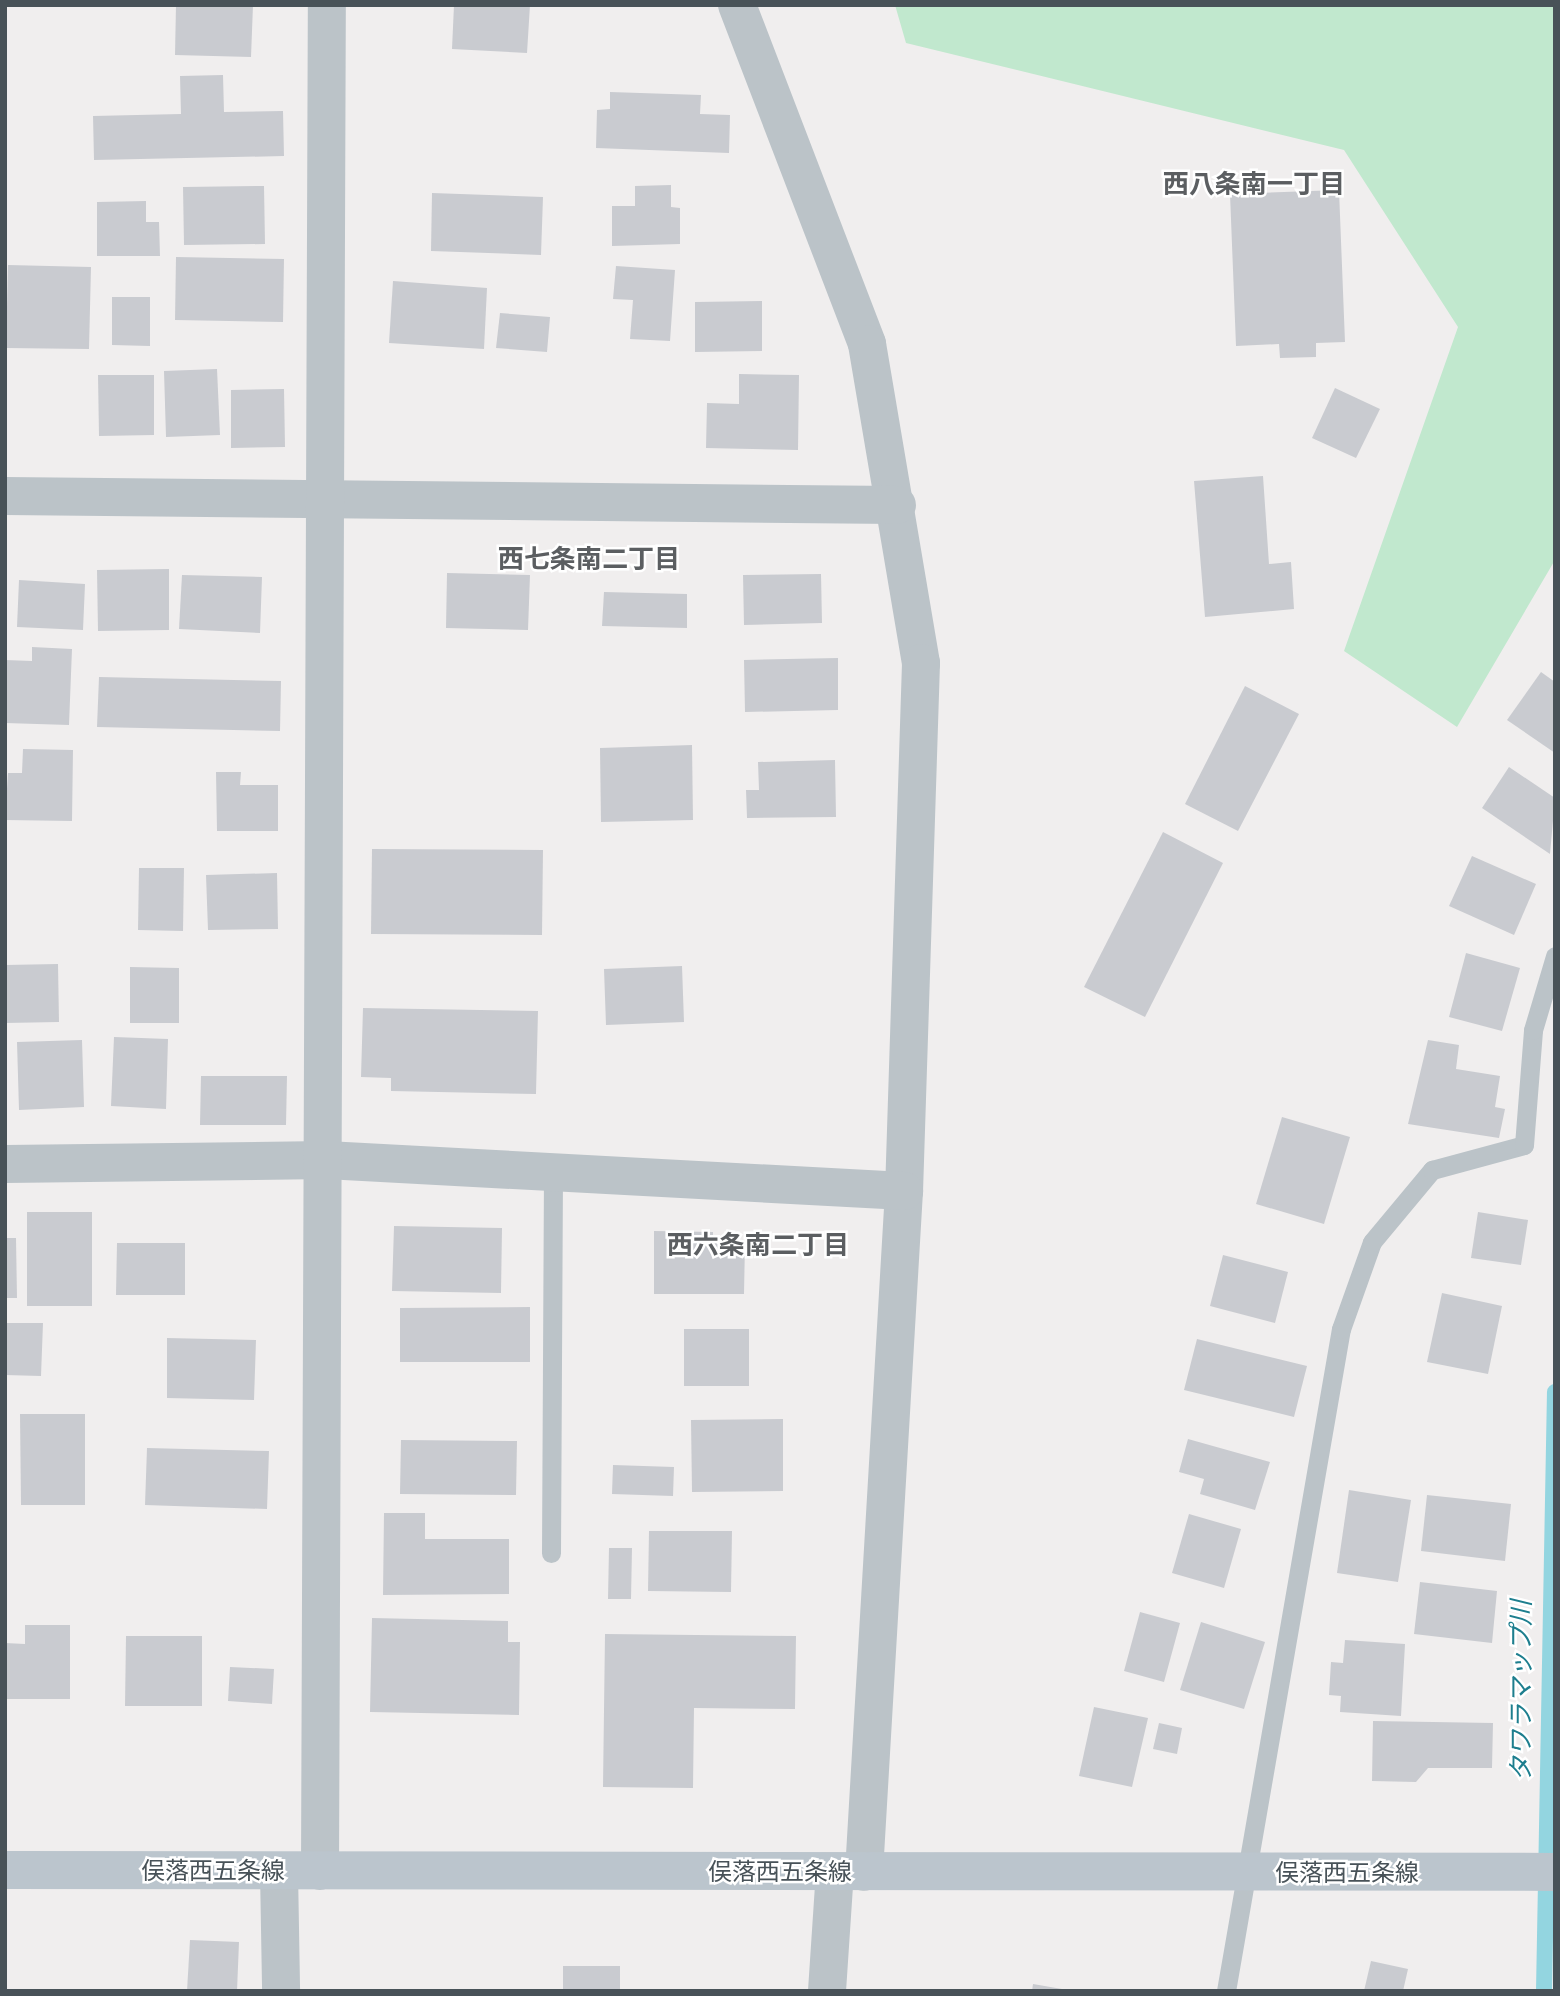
<!DOCTYPE html>
<meta charset="utf-8">
<style>
body{margin:0}
#map{position:relative;width:1560px;height:1996px;overflow:hidden;background:#f0eeee;font-family:Poppins,"Noto Sans JP",sans-serif}
div>[style]{position:absolute}
[style*='--x']{left:calc(var(--x)*1px);top:calc(var(--y)*1px);width:calc(var(--w)*1px);rotate:calc(var(--a)*1deg)}
.green>*{inset:0;background:#c1e8ce}
.stream>*{height:16px;margin:-8px;padding:0 8px;transform-origin:8px;border-radius:8px;background:#93d5e0}
.building>*{inset:0;background:#c9cbd0}
.service>*{height:19px;margin:-9.5px;padding:0 9.5px;transform-origin:9.5px;border-radius:9.5px;background:#bbc3c8}
.minor>*{height:38px;margin:-19px;padding:0 19px;transform-origin:19px;border-radius:19px;background:#bbc3c8}
.secondary>*{height:38px;margin:-19px;padding:0 19px;transform-origin:19px;border-radius:19px;background:#bbc5cd}
span{translate:-50% -50%;white-space:nowrap;text-align:center;line-height:1.15;-webkit-text-stroke:5px #fff;paint-order:stroke}
.street-label{font-size:24px;color:#485258}
.neighbourhood-label{font-size:26px;color:#5b5e61;font-weight:700}
.water-label{font-size:26px;color:#1d7e8e;font-style:italic}
.frame{position:absolute;inset:0;border:7px solid #485258;pointer-events:none}
</style>
<div id="map">
<div class="green">
<div style="clip-path:polygon(895px 5px,1555px 5px,1555px 560px,1457px 727px,1344px 651px,1458px 327px,1344px 150px,906px 43px)"></div>
</div>
<div class="stream">
<div style="--x:1544;--y:1991;--w:599;--a:-88.95"></div>
</div>
<div class="building">
<div style="clip-path:polygon(176px 5px,253px 5px,251px 57px,175px 55px)"></div>
<div style="clip-path:polygon(454px 5px,530px 5px,527px 53px,452px 49px)"></div>
<div style="clip-path:polygon(223px 75px,224px 112px,283px 111px,284px 156px,94px 160px,93px 116px,181px 114px,180px 76px)"></div>
<div style="clip-path:polygon(610px 92px,701px 95px,700px 114px,730px 115px,729px 153px,596px 148px,597px 110px,610px 109px)"></div>
<div style="clip-path:polygon(671px 185px,671px 207px,680px 208px,680px 244px,612px 246px,612px 206px,635px 206px,635px 186px)"></div>
<div style="clip-path:polygon(264px 186px,265px 244px,184px 245px,183px 187px)"></div>
<div style="clip-path:polygon(1339px 190px,1345px 342px,1316px 343px,1316px 357px,1280px 358px,1279px 344px,1236px 346px,1230px 194px)"></div>
<div style="clip-path:polygon(432px 193px,543px 197px,541px 255px,431px 251px)"></div>
<div style="clip-path:polygon(146px 201px,146px 222px,159px 222px,160px 256px,97px 256px,97px 202px)"></div>
<div style="clip-path:polygon(176px 257px,284px 259px,283px 322px,175px 320px)"></div>
<div style="clip-path:polygon(8px 265px,91px 267px,89px 349px,6px 348px)"></div>
<div style="clip-path:polygon(616px 266px,675px 270px,670px 341px,630px 339px,633px 300px,613px 299px)"></div>
<div style="clip-path:polygon(393px 281px,487px 288px,484px 349px,389px 343px)"></div>
<div style="clip-path:polygon(112px 297px,150px 297px,150px 346px,112px 345px)"></div>
<div style="clip-path:polygon(762px 301px,762px 351px,695px 352px,695px 302px)"></div>
<div style="clip-path:polygon(500px 313px,550px 317px,547px 352px,496px 348px)"></div>
<div style="clip-path:polygon(217px 369px,220px 435px,166px 437px,164px 371px)"></div>
<div style="clip-path:polygon(739px 374px,799px 375px,798px 450px,706px 448px,707px 403px,739px 404px)"></div>
<div style="clip-path:polygon(98px 375px,154px 375px,154px 435px,99px 436px)"></div>
<div style="clip-path:polygon(1335px 388px,1380px 409px,1356px 458px,1312px 438px)"></div>
<div style="clip-path:polygon(284px 389px,285px 447px,231px 448px,231px 390px)"></div>
<div style="clip-path:polygon(1263px 476px,1269px 564px,1291px 562px,1294px 609px,1205px 617px,1194px 481px)"></div>
<div style="clip-path:polygon(169px 569px,169px 630px,98px 631px,97px 570px)"></div>
<div style="clip-path:polygon(447px 573px,530px 575px,528px 630px,446px 628px)"></div>
<div style="clip-path:polygon(821px 574px,822px 623px,744px 625px,743px 575px)"></div>
<div style="clip-path:polygon(182px 575px,262px 577px,260px 633px,179px 629px)"></div>
<div style="clip-path:polygon(19px 580px,85px 584px,83px 630px,17px 627px)"></div>
<div style="clip-path:polygon(604px 592px,687px 594px,687px 628px,602px 626px)"></div>
<div style="clip-path:polygon(32px 647px,72px 649px,69px 725px,5px 723px,5px 660px,32px 661px)"></div>
<div style="clip-path:polygon(838px 658px,838px 710px,745px 712px,744px 660px)"></div>
<div style="clip-path:polygon(1541px 672px,1555px 682px,1555px 753px,1507px 720px)"></div>
<div style="clip-path:polygon(99px 677px,281px 681px,280px 731px,97px 727px)"></div>
<div style="clip-path:polygon(1245px 686px,1299px 714px,1238px 831px,1185px 804px)"></div>
<div style="clip-path:polygon(692px 745px,693px 820px,601px 822px,600px 748px)"></div>
<div style="clip-path:polygon(23px 749px,73px 750px,72px 821px,5px 820px,8px 773px,22px 773px)"></div>
<div style="clip-path:polygon(835px 760px,836px 817px,747px 818px,746px 790px,759px 790px,758px 762px)"></div>
<div style="clip-path:polygon(1509px 767px,1555px 798px,1550px 854px,1482px 808px)"></div>
<div style="clip-path:polygon(216px 772px,241px 772px,240px 785px,278px 785px,278px 831px,217px 831px)"></div>
<div style="clip-path:polygon(1163px 832px,1223px 863px,1145px 1017px,1084px 987px)"></div>
<div style="clip-path:polygon(372px 849px,543px 850px,542px 935px,371px 934px)"></div>
<div style="clip-path:polygon(1472px 856px,1536px 884px,1514px 935px,1449px 906px)"></div>
<div style="clip-path:polygon(139px 868px,184px 868px,183px 931px,138px 930px)"></div>
<div style="clip-path:polygon(277px 873px,278px 929px,208px 930px,206px 875px)"></div>
<div style="clip-path:polygon(1466px 953px,1520px 968px,1502px 1031px,1449px 1017px)"></div>
<div style="clip-path:polygon(58px 964px,59px 1022px,5px 1023px,5px 965px)"></div>
<div style="clip-path:polygon(682px 966px,684px 1022px,606px 1025px,604px 969px)"></div>
<div style="clip-path:polygon(130px 967px,179px 968px,179px 1023px,130px 1023px)"></div>
<div style="clip-path:polygon(363px 1008px,538px 1011px,536px 1094px,391px 1091px,391px 1078px,361px 1077px)"></div>
<div style="clip-path:polygon(114px 1037px,168px 1039px,166px 1109px,111px 1106px)"></div>
<div style="clip-path:polygon(82px 1040px,84px 1107px,19px 1110px,17px 1042px)"></div>
<div style="clip-path:polygon(1428px 1040px,1459px 1045px,1456px 1069px,1500px 1076px,1495px 1107px,1505px 1109px,1499px 1138px,1408px 1124px)"></div>
<div style="clip-path:polygon(201px 1076px,287px 1076px,286px 1125px,200px 1125px)"></div>
<div style="clip-path:polygon(1282px 1117px,1350px 1137px,1324px 1224px,1256px 1204px)"></div>
<div style="clip-path:polygon(27px 1212px,92px 1212px,92px 1306px,27px 1306px)"></div>
<div style="clip-path:polygon(1478px 1212px,1528px 1220px,1521px 1265px,1471px 1258px)"></div>
<div style="clip-path:polygon(394px 1226px,502px 1228px,501px 1293px,392px 1291px)"></div>
<div style="clip-path:polygon(654px 1231px,713px 1232px,713px 1242px,745px 1243px,744px 1294px,654px 1294px)"></div>
<div style="clip-path:polygon(5px 1238px,16px 1238px,17px 1298px,5px 1298px)"></div>
<div style="clip-path:polygon(117px 1243px,185px 1243px,185px 1295px,116px 1295px)"></div>
<div style="clip-path:polygon(1223px 1255px,1288px 1272px,1275px 1323px,1210px 1306px)"></div>
<div style="clip-path:polygon(1442px 1293px,1502px 1306px,1488px 1374px,1427px 1362px)"></div>
<div style="clip-path:polygon(530px 1307px,530px 1362px,400px 1362px,400px 1308px)"></div>
<div style="clip-path:polygon(5px 1323px,43px 1323px,41px 1376px,5px 1375px)"></div>
<div style="clip-path:polygon(684px 1329px,749px 1329px,749px 1386px,684px 1386px)"></div>
<div style="clip-path:polygon(167px 1338px,256px 1340px,254px 1400px,167px 1398px)"></div>
<div style="clip-path:polygon(1197px 1339px,1307px 1366px,1294px 1417px,1184px 1390px)"></div>
<div style="clip-path:polygon(20px 1414px,85px 1414px,85px 1505px,21px 1505px)"></div>
<div style="clip-path:polygon(783px 1419px,783px 1491px,692px 1492px,691px 1420px)"></div>
<div style="clip-path:polygon(1188px 1439px,1270px 1462px,1255px 1510px,1200px 1494px,1204px 1479px,1179px 1472px)"></div>
<div style="clip-path:polygon(401px 1440px,517px 1441px,516px 1495px,400px 1494px)"></div>
<div style="clip-path:polygon(147px 1448px,269px 1451px,267px 1509px,145px 1505px)"></div>
<div style="clip-path:polygon(613px 1465px,674px 1467px,673px 1496px,612px 1494px)"></div>
<div style="clip-path:polygon(1349px 1490px,1411px 1500px,1398px 1582px,1337px 1573px)"></div>
<div style="clip-path:polygon(1427px 1495px,1511px 1504px,1505px 1561px,1421px 1551px)"></div>
<div style="clip-path:polygon(384px 1513px,425px 1513px,425px 1539px,509px 1539px,509px 1594px,383px 1595px)"></div>
<div style="clip-path:polygon(1189px 1514px,1241px 1529px,1224px 1588px,1172px 1573px)"></div>
<div style="clip-path:polygon(649px 1531px,732px 1531px,731px 1592px,648px 1591px)"></div>
<div style="clip-path:polygon(609px 1548px,632px 1548px,631px 1599px,608px 1599px)"></div>
<div style="clip-path:polygon(1420px 1582px,1497px 1591px,1492px 1643px,1414px 1634px)"></div>
<div style="clip-path:polygon(1140px 1612px,1180px 1623px,1164px 1682px,1124px 1671px)"></div>
<div style="clip-path:polygon(372px 1618px,508px 1621px,508px 1642px,520px 1642px,519px 1715px,370px 1712px)"></div>
<div style="clip-path:polygon(1201px 1622px,1265px 1642px,1244px 1709px,1180px 1690px)"></div>
<div style="clip-path:polygon(25px 1625px,70px 1625px,70px 1699px,5px 1699px,5px 1643px,25px 1644px)"></div>
<div style="clip-path:polygon(605px 1634px,796px 1636px,795px 1709px,694px 1708px,693px 1788px,603px 1787px)"></div>
<div style="clip-path:polygon(126px 1636px,202px 1636px,202px 1706px,125px 1706px)"></div>
<div style="clip-path:polygon(1345px 1640px,1405px 1644px,1401px 1716px,1340px 1712px,1341px 1696px,1329px 1695px,1331px 1662px,1343px 1663px)"></div>
<div style="clip-path:polygon(230px 1667px,274px 1669px,272px 1704px,228px 1701px)"></div>
<div style="clip-path:polygon(1094px 1707px,1148px 1718px,1132px 1787px,1079px 1776px)"></div>
<div style="clip-path:polygon(1373px 1721px,1493px 1723px,1492px 1768px,1428px 1768px,1416px 1782px,1372px 1781px)"></div>
<div style="clip-path:polygon(1159px 1723px,1182px 1728px,1177px 1754px,1153px 1749px)"></div>
<div style="clip-path:polygon(190px 1940px,239px 1942px,237px 1991px,187px 1991px)"></div>
<div style="clip-path:polygon(1371px 1961px,1408px 1969px,1403px 1991px,1364px 1991px)"></div>
<div style="clip-path:polygon(563px 1966px,620px 1966px,620px 1991px,563px 1991px)"></div>
<div style="clip-path:polygon(1033px 1984px,1062px 1989px,1062px 1991px,1032px 1991px)"></div>
</div>
<div class="service">
<div style="--x:551;--y:1553;--w:380;--a:-89.7"></div>
<div style="--x:1226;--y:1991;--w:672;--a:-80.15"></div>
<div style="--x:1341;--y:1329;--w:92;--a:-70.4"></div>
<div style="--x:1372;--y:1242;--w:94;--a:-50.2"></div>
<div style="--x:1432;--y:1170;--w:95;--a:-15.2"></div>
<div style="--x:1524;--y:1145;--w:115;--a:-85.5"></div>
<div style="--x:1533;--y:1030;--w:77;--a:-73.4"></div>
</div>
<div class="minor">
<div style="--x:737;--y:5;--w:363;--a:69"></div>
<div style="--x:867;--y:344;--w:324;--a:80.4"></div>
<div style="--x:921;--y:663;--w:528;--a:91.84"></div>
<div style="--x:904;--y:1191;--w:682;--a:93.36"></div>
<div style="--x:5;--y:496;--w:892;--a:0.58"></div>
<div style="--x:5;--y:1164;--w:321;--a:-0.7"></div>
<div style="--x:326;--y:1160;--w:579;--a:3.07"></div>
<div style="--x:279;--y:1871;--w:120;--a:89"></div>
<div style="--x:320;--y:1871;--w:1866;--a:-89.79"></div>
<div style="--x:827;--y:1991;--w:119;--a:-86.2"></div>
</div>
<div class="secondary">
<div style="--x:5;--y:1870;--w:1550;--a:0.07"></div>
</div>
<div class="street-label">
<span style="left:213px;top:1871px">俣落西五条線</span>
<span style="left:780px;top:1872px">俣落西五条線</span>
<span style="left:1347px;top:1873px">俣落西五条線</span>
</div>
<div class="neighbourhood-label">
<span style="left:1254px;top:185px">西八条南一丁目</span>
<span style="left:589px;top:560px">西七条南二丁目</span>
<span style="left:758px;top:1246px">西六条南二丁目</span>
</div>
<div class="water-label">
<span style="left:1522px;top:1691px;rotate:-90deg">タワラマップ川</span>
</div>
<div class="frame"></div>
</div>
